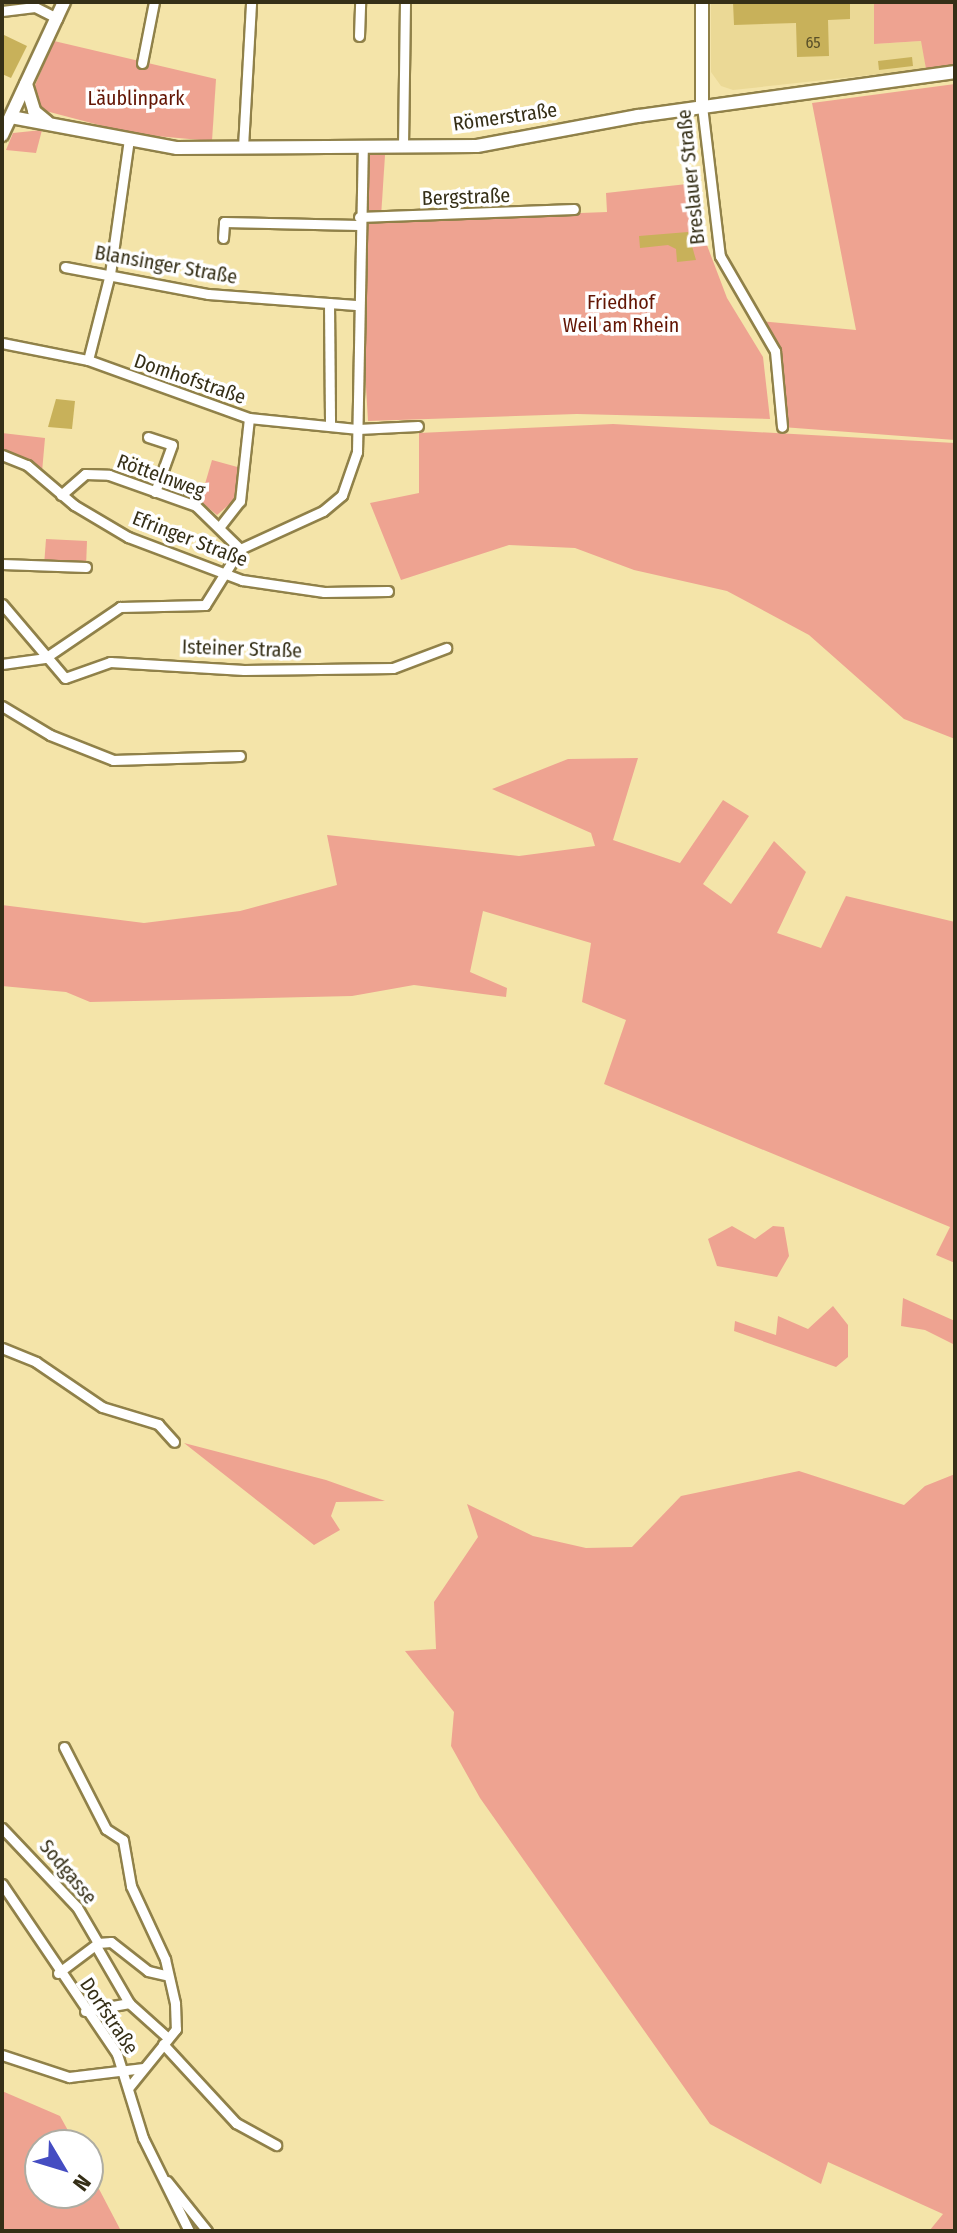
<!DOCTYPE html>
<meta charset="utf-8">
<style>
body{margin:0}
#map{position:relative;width:957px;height:2233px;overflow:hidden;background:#f4e4a9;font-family:"Fira Sans Condensed",sans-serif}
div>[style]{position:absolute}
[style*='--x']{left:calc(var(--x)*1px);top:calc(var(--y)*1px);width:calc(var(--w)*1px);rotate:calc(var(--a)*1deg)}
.built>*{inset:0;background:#ebd996}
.green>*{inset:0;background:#eea391}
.building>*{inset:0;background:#c8b15a}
.roads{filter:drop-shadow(2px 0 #908149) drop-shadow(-2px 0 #908149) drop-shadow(0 2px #908149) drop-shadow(0 -2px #908149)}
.street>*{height:9px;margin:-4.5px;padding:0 4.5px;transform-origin:4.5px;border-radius:4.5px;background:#fff}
.secondary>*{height:12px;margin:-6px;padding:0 6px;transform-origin:6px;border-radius:6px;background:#fff}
span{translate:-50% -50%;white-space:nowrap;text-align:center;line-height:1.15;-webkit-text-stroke:7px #fff;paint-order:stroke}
.number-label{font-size:16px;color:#5a5028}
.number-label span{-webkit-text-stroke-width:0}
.park-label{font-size:20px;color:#631604}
.street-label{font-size:20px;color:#352f17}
.frame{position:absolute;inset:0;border:4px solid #352f17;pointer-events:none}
.north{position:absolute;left:24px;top:2129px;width:80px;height:80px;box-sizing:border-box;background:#fff;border:2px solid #aeaca2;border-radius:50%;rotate:128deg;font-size:22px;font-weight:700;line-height:32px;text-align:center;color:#352f17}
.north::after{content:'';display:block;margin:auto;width:28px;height:36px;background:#454dc2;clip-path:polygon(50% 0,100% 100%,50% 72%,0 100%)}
</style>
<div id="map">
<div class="built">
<div style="clip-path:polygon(711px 2px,874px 2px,874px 44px,922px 41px,926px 69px,733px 90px,721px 86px,711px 72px)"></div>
</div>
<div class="green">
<div style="clip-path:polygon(874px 2px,955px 2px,955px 66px,926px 69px,921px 41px,874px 44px)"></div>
<div style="clip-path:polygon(54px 41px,216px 79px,212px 141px,133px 134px,42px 110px,33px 90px)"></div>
<div style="clip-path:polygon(955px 84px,955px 440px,782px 427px,778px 364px,760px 321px,856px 330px,812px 103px)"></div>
<div style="clip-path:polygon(42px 130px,36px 153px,6px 150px,13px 133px)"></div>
<div style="clip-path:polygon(363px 154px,385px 155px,381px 217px,359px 217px)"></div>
<div style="clip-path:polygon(696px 183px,705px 240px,727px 298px,763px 357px,770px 419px,577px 414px,368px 421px,361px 302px,368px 221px,607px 212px,606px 193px)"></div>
<div style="clip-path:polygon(613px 424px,955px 443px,955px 739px,904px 719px,809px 635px,727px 591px,634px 570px,575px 548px,509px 545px,401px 580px,370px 503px,419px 493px,419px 433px)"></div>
<div style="clip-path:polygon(2px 433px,45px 438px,42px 472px,2px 450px)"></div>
<div style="clip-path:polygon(212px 460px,241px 468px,239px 496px,217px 515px,200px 501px)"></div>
<div style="clip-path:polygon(46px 539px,87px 541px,86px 567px,44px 566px)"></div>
<div style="clip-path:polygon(638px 758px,613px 840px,680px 863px,723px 800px,749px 816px,703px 884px,731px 904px,774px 841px,806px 872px,777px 933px,821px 948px,846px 896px,955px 922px,955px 1263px,936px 1255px,950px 1227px,604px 1084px,626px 1020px,582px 1002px,591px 943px,483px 911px,470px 972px,507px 988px,506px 997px,414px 985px,352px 996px,90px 1002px,66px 992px,2px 986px,2px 905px,144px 923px,240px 911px,337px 885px,327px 835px,519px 856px,595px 846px,591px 833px,492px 789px,568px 759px)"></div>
<div style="clip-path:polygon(732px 1226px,755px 1239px,773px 1226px,784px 1227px,789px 1256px,777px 1277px,717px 1266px,708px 1239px)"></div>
<div style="clip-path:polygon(903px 1298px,955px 1321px,955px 1345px,925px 1330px,901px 1326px)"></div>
<div style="clip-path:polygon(833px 1306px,848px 1325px,848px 1357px,836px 1367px,734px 1331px,735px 1321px,776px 1335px,778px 1316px,808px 1329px)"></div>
<div style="clip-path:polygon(184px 1443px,326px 1480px,385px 1501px,336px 1502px,331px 1516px,340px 1530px,314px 1545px)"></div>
<div style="clip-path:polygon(799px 1471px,904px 1505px,925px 1486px,955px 1474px,955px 2231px,930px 2230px,943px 2214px,828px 2162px,821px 2184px,710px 2124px,480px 1798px,451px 1746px,454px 1712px,405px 1651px,436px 1649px,434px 1602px,478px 1537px,467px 1504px,533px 1536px,586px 1548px,632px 1547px,681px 1496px)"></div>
<div style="clip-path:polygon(2px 2091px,60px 2116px,76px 2145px,40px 2145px,40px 2193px,88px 2193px,88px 2168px,121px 2231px,2px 2231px)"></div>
</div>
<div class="building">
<div style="clip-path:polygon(733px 2px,850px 2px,850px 19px,828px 20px,829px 56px,797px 57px,796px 23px,734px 25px)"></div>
<div style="clip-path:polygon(2px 34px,27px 46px,11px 78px,2px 74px)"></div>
<div style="clip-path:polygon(912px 57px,913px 66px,879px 70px,878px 61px)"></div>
<div style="clip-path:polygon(688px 232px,696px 260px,677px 262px,676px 249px,668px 245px,640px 248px,639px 236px)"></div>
<div style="clip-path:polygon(56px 399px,75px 401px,72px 429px,48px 427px)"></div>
</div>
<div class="roads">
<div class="street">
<div style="--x:2;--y:11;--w:33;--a:-7"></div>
<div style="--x:35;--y:7;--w:25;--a:27"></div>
<div style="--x:359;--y:36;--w:34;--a:-88"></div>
<div style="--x:142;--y:63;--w:62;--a:-78.9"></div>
<div style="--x:702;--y:106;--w:151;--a:83.2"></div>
<div style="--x:720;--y:256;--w:110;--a:59.9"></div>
<div style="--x:775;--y:351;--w:76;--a:84.7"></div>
<div style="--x:403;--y:146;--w:144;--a:-89.2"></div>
<div style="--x:243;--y:147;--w:145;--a:-86.8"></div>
<div style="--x:359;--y:217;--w:215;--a:-2.1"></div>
<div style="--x:223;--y:238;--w:16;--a:-86"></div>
<div style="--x:224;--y:222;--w:135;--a:1.3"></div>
<div style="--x:65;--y:267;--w:146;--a:10.7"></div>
<div style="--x:208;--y:294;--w:148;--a:4.3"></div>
<div style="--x:329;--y:303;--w:123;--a:89.5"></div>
<div style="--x:2;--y:343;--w:88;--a:11.2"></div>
<div style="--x:88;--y:360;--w:171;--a:19.8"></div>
<div style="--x:249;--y:418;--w:110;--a:5.8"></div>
<div style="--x:358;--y:429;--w:60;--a:-2.9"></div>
<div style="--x:88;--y:360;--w:89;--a:-75.7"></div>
<div style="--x:110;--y:274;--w:136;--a:-82"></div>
<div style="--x:148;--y:437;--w:25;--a:18"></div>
<div style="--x:172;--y:445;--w:50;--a:109.9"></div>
<div style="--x:2;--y:455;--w:27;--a:22"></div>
<div style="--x:27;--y:465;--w:62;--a:40.4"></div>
<div style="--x:74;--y:505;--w:63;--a:30.7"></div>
<div style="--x:128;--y:537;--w:122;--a:20.7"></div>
<div style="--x:242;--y:580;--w:83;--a:8.3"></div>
<div style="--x:324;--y:592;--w:64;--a:-0.9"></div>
<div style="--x:61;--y:495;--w:32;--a:-41"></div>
<div style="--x:85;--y:474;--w:24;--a:2"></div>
<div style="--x:109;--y:475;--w:92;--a:19.6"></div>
<div style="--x:196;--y:506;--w:62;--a:44.3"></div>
<div style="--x:221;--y:525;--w:31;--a:-52"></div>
<div style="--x:240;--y:501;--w:83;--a:-83.8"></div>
<div style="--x:2;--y:564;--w:84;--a:2"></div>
<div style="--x:2;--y:604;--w:97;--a:49.6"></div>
<div style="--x:65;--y:678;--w:48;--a:-19.6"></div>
<div style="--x:110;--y:662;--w:134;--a:3.4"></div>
<div style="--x:244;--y:670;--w:149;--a:-0.8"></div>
<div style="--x:393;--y:668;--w:57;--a:-20.7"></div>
<div style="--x:2;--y:664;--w:43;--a:-7.9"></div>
<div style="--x:45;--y:658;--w:91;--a:-34.2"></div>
<div style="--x:120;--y:607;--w:85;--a:-1.3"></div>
<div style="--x:205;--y:605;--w:66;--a:-58"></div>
<div style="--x:240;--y:549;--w:91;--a:-24.6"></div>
<div style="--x:323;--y:511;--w:25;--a:-40"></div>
<div style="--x:342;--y:495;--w:46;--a:-70.8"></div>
<div style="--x:357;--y:452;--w:305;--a:-88.9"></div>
<div style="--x:2;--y:706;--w:56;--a:31.1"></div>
<div style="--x:50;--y:735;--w:68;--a:21.6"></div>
<div style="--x:113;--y:760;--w:127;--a:-1.8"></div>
<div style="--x:2;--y:1348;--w:37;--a:22"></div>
<div style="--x:36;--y:1362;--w:80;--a:34.3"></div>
<div style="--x:102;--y:1407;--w:59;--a:16.9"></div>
<div style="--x:158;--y:1424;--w:24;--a:48"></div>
<div style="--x:64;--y:1747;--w:92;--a:62.9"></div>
<div style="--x:106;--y:1829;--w:20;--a:33"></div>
<div style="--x:123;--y:1840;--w:47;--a:80.1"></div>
<div style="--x:131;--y:1886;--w:81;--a:65"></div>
<div style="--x:165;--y:1959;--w:45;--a:77.2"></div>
<div style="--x:175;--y:2003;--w:26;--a:88"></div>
<div style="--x:176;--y:2029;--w:75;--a:129"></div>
<div style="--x:2;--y:1828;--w:109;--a:46.5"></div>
<div style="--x:77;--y:1907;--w:42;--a:59.7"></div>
<div style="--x:2;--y:1884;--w:205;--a:55.9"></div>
<div style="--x:117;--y:2054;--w:88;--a:72.8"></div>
<div style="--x:143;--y:2138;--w:104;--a:63.7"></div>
<div style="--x:98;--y:1943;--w:13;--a:-4"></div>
<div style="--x:111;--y:1942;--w:47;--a:38.1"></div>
<div style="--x:148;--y:1971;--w:18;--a:13"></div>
<div style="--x:96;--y:1946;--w:66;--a:59.9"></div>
<div style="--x:129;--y:2003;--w:52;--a:41.9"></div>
<div style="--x:58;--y:1973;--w:50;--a:-36.9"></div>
<div style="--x:85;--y:2011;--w:45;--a:-10.3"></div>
<div style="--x:163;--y:2044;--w:108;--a:47.3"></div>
<div style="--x:236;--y:2123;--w:46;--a:28.8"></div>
<div style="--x:2;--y:2055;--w:71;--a:18.2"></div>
<div style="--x:69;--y:2077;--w:75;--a:-6.9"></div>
<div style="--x:167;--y:2181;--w:64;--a:51.3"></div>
</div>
<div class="secondary">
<div style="--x:702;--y:2;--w:104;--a:90"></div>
<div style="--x:26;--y:84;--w:28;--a:73"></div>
<div style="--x:34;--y:111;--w:17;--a:40"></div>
<div style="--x:11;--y:117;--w:169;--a:10.6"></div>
<div style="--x:177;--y:148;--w:300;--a:-0.4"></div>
<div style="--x:477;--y:146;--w:164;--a:-10.6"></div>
<div style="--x:638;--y:116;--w:320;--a:-7.9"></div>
<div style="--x:2;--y:135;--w:147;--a:-65"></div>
</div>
</div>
<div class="number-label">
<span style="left:813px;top:43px">65</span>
</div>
<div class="park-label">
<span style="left:136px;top:98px">Läublinpark</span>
<span style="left:621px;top:314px">Friedhof<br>Weil am Rhein</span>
</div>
<div class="street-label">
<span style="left:505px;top:117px;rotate:-8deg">Römerstraße</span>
<span style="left:691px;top:177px;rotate:-96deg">Breslauer Straße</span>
<span style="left:466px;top:197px;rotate:-2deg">Bergstraße</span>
<span style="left:166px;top:265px;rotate:10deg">Blansinger Straße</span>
<span style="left:190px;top:379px;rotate:19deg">Domhofstraße</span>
<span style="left:161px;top:476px;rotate:20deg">Röttelnweg</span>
<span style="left:190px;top:539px;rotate:21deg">Efringer Straße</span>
<span style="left:242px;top:649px;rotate:2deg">Isteiner Straße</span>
<span style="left:68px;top:1872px;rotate:50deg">Sodgasse</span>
<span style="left:109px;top:2016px;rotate:56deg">Dorfstraße</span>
</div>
<div class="frame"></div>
<div class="north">N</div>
</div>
